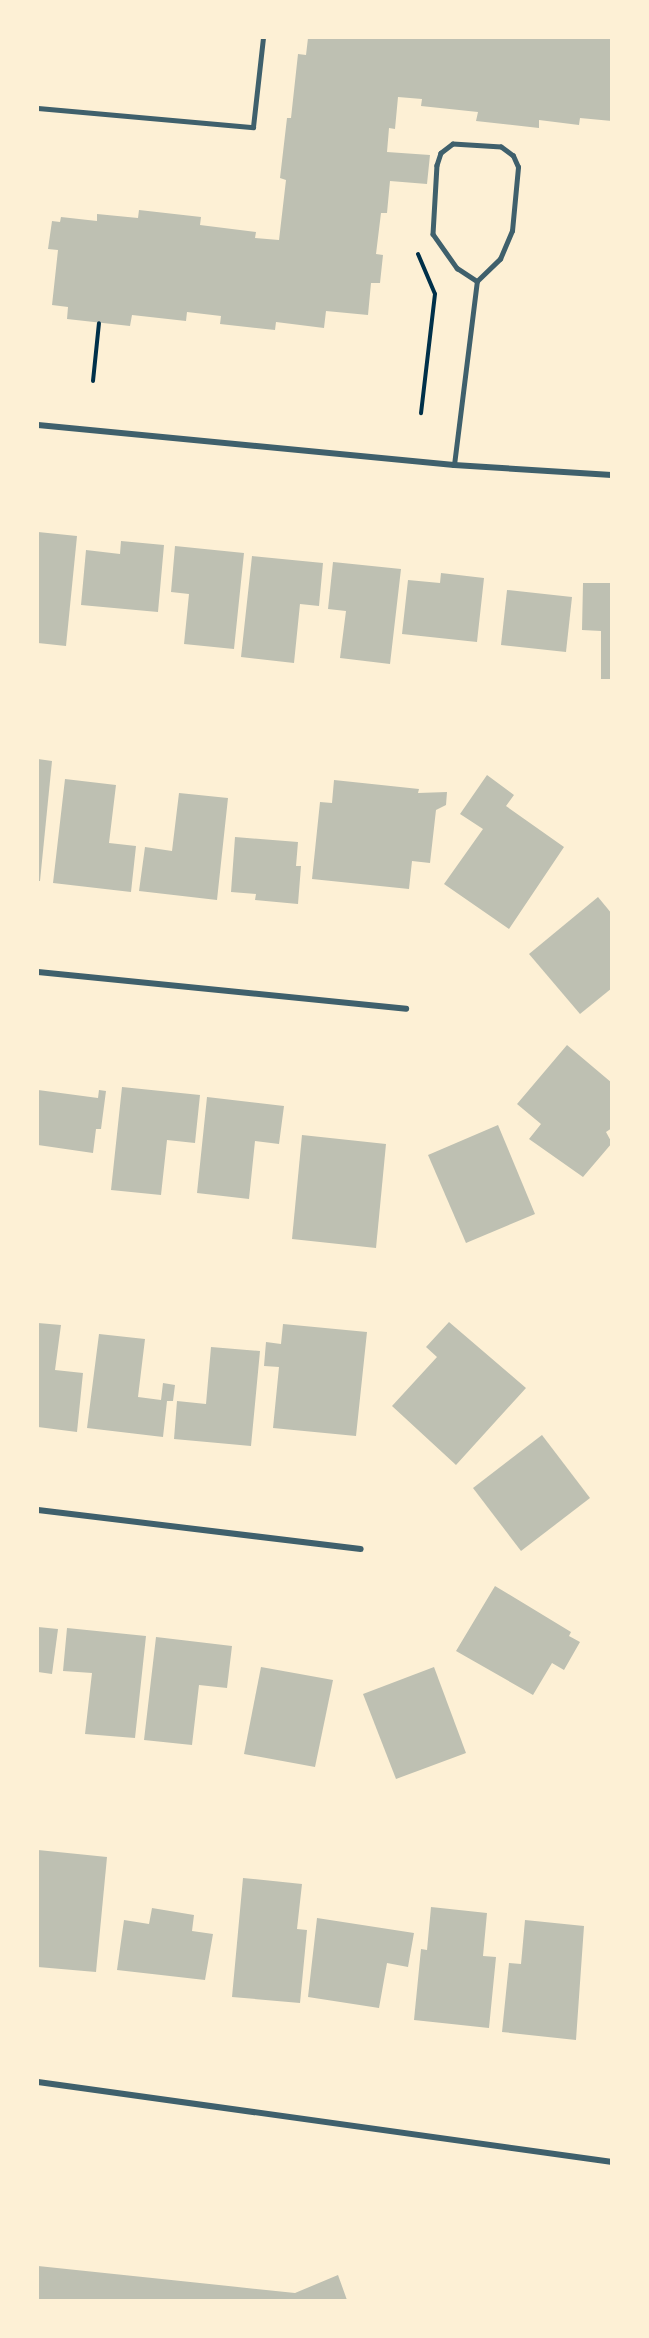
<!DOCTYPE html>
<style>
body{margin:0}
#map{position:relative;width:649px;height:2338px;overflow:hidden;background:#fdf0d5;font-family:Signika,sans-serif}
div>[style]{position:absolute}
[style*='--x']{left:calc(var(--x)*1px);top:calc(var(--y)*1px);width:calc(var(--w)*1px);rotate:calc(var(--a)*1deg)}
.building>*{inset:0;background:#bec0b2}
.path>*{height:4px;margin:-2px;padding:0 2px;transform-origin:2px;border-radius:2px;background:#003049}
.service>*{height:4.5px;margin:-2.25px;padding:0 2.25px;transform-origin:2.25px;border-radius:2.25px;background:#3f606c}
.minor>*{height:6px;margin:-3px;padding:0 3px;transform-origin:3px;border-radius:3px;background:#3f606c}
span{translate:-50% -50%;white-space:nowrap;text-align:center;line-height:1.15;-webkit-text-stroke:4.5px #fdf0d5;paint-order:stroke}
.frame{position:absolute;inset:0;border:39px solid #fdf0d5;pointer-events:none}
</style>
<div id="map">
<div class="building">
<div style="clip-path:polygon(308px 38px,612px 38px,612px 121px,580px 118px,579px 125px,539px 120px,539px 128px,476px 121px,478px 112px,421px 106px,422px 99px,398px 97px,395px 129px,389px 128px,387px 152px,430px 155px,427px 184px,390px 181px,387px 213px,381px 213px,376px 254px,383px 255px,380px 283px,371px 283px,368px 315px,326px 311px,324px 328px,276px 322px,275px 330px,220px 324px,221px 316px,187px 312px,186px 321px,132px 315px,130px 326px,67px 319px,68px 307px,52px 305px,58px 250px,48px 249px,52px 221px,60px 222px,61px 217px,97px 221px,97px 214px,138px 218px,139px 210px,201px 217px,200px 225px,256px 232px,255px 238px,279px 240px,286px 180px,280px 178px,287px 118px,291px 118px,298px 54px,306px 55px)"></div>
<div style="clip-path:polygon(38px 532px,77px 536px,66px 646px,38px 643px)"></div>
<div style="clip-path:polygon(121px 541px,164px 545px,158px 612px,81px 605px,86px 550px,120px 554px)"></div>
<div style="clip-path:polygon(175px 546px,244px 553px,234px 649px,184px 644px,189px 594px,171px 592px)"></div>
<div style="clip-path:polygon(252px 556px,323px 563px,319px 606px,300px 604px,294px 663px,241px 657px)"></div>
<div style="clip-path:polygon(333px 562px,401px 569px,390px 664px,340px 658px,346px 611px,328px 609px)"></div>
<div style="clip-path:polygon(441px 573px,484px 578px,477px 642px,402px 634px,408px 580px,440px 583px)"></div>
<div style="clip-path:polygon(583px 583px,612px 583px,612px 679px,601px 679px,601px 631px,582px 630px)"></div>
<div style="clip-path:polygon(507px 590px,572px 597px,566px 652px,501px 645px)"></div>
<div style="clip-path:polygon(38px 759px,52px 761px,40px 881px,38px 881px)"></div>
<div style="clip-path:polygon(487px 775px,514px 795px,506px 806px,564px 847px,509px 929px,444px 884px,483px 829px,460px 814px)"></div>
<div style="clip-path:polygon(65px 779px,116px 785px,109px 843px,136px 846px,131px 892px,53px 883px)"></div>
<div style="clip-path:polygon(334px 780px,419px 789px,418px 793px,447px 792px,446px 805px,436px 810px,430px 863px,412px 861px,409px 889px,312px 879px,320px 802px,332px 803px)"></div>
<div style="clip-path:polygon(179px 793px,228px 798px,217px 900px,139px 891px,145px 847px,172px 851px)"></div>
<div style="clip-path:polygon(235px 837px,298px 842px,296px 866px,301px 866px,298px 904px,255px 900px,256px 894px,231px 892px)"></div>
<div style="clip-path:polygon(598px 897px,612px 914px,612px 988px,580px 1014px,529px 954px)"></div>
<div style="clip-path:polygon(567px 1045px,612px 1083px,612px 1128px,606px 1132px,612px 1143px,583px 1177px,529px 1139px,541px 1124px,517px 1104px)"></div>
<div style="clip-path:polygon(122px 1087px,200px 1095px,195px 1143px,167px 1140px,161px 1195px,111px 1190px)"></div>
<div style="clip-path:polygon(38px 1090px,98px 1098px,99px 1090px,106px 1091px,101px 1129px,96px 1129px,93px 1153px,38px 1145px)"></div>
<div style="clip-path:polygon(207px 1097px,284px 1106px,279px 1144px,255px 1141px,249px 1199px,197px 1193px)"></div>
<div style="clip-path:polygon(498px 1125px,535px 1214px,466px 1243px,428px 1155px)"></div>
<div style="clip-path:polygon(302px 1135px,386px 1144px,376px 1248px,292px 1239px)"></div>
<div style="clip-path:polygon(449px 1322px,526px 1388px,456px 1465px,392px 1406px,437px 1357px,426px 1347px)"></div>
<div style="clip-path:polygon(38px 1323px,61px 1325px,55px 1370px,83px 1373px,77px 1432px,38px 1427px)"></div>
<div style="clip-path:polygon(283px 1324px,367px 1332px,356px 1436px,273px 1428px,279px 1367px,264px 1366px,266px 1342px,281px 1344px)"></div>
<div style="clip-path:polygon(99px 1334px,145px 1339px,138px 1397px,161px 1400px,163px 1383px,175px 1385px,173px 1401px,167px 1401px,163px 1437px,87px 1428px)"></div>
<div style="clip-path:polygon(211px 1347px,260px 1351px,251px 1446px,174px 1439px,177px 1401px,206px 1404px)"></div>
<div style="clip-path:polygon(542px 1435px,590px 1498px,521px 1551px,473px 1488px)"></div>
<div style="clip-path:polygon(495px 1586px,571px 1632px,569px 1636px,580px 1642px,564px 1670px,552px 1663px,533px 1695px,456px 1651px)"></div>
<div style="clip-path:polygon(38px 1627px,58px 1629px,52px 1674px,38px 1672px)"></div>
<div style="clip-path:polygon(67px 1628px,146px 1636px,135px 1738px,85px 1734px,92px 1673px,63px 1671px)"></div>
<div style="clip-path:polygon(156px 1637px,232px 1646px,227px 1688px,199px 1685px,192px 1745px,144px 1740px)"></div>
<div style="clip-path:polygon(261px 1667px,333px 1680px,315px 1767px,244px 1754px)"></div>
<div style="clip-path:polygon(434px 1667px,466px 1753px,396px 1779px,363px 1694px)"></div>
<div style="clip-path:polygon(38px 1850px,107px 1857px,96px 1972px,38px 1967px)"></div>
<div style="clip-path:polygon(243px 1878px,302px 1884px,297px 1929px,307px 1930px,300px 2003px,232px 1997px)"></div>
<div style="clip-path:polygon(431px 1907px,487px 1913px,483px 1956px,496px 1957px,489px 2028px,414px 2020px,421px 1949px,427px 1950px)"></div>
<div style="clip-path:polygon(152px 1908px,194px 1915px,192px 1931px,213px 1934px,205px 1980px,117px 1970px,124px 1920px,149px 1924px)"></div>
<div style="clip-path:polygon(317px 1918px,414px 1933px,408px 1967px,387px 1963px,379px 2008px,308px 1997px)"></div>
<div style="clip-path:polygon(525px 1920px,584px 1926px,576px 2040px,502px 2032px,509px 1963px,521px 1964px)"></div>
<div style="clip-path:polygon(38px 2266px,295px 2293px,338px 2275px,347px 2300px,38px 2300px)"></div>
</div>
<div class="path">
<div style="--x:418;--y:254;--w:43;--a:67"></div>
<div style="--x:435;--y:294;--w:120;--a:96.7"></div>
<div style="--x:93;--y:381;--w:58;--a:-84.1"></div>
</div>
<div class="service">
<div style="--x:38;--y:108;--w:216;--a:5.1"></div>
<div style="--x:253;--y:127;--w:90;--a:-83.6"></div>
<div style="--x:454;--y:465;--w:185;--a:-82.9"></div>
<div style="--x:477;--y:281;--w:32;--a:-44"></div>
<div style="--x:500;--y:259;--w:30;--a:-67"></div>
<div style="--x:512;--y:231;--w:64;--a:-84.6"></div>
<div style="--x:518;--y:167;--w:12;--a:-114"></div>
<div style="--x:513;--y:156;--w:15;--a:-143"></div>
<div style="--x:501;--y:147;--w:48;--a:-176.4"></div>
<div style="--x:453;--y:144;--w:15;--a:143"></div>
<div style="--x:441;--y:153;--w:13;--a:108"></div>
<div style="--x:437;--y:165;--w:69;--a:93.3"></div>
<div style="--x:433;--y:234;--w:42;--a:54.8"></div>
<div style="--x:457;--y:268;--w:24;--a:33"></div>
</div>
<div class="minor">
<div style="--x:38;--y:425;--w:418;--a:5.5"></div>
<div style="--x:454;--y:465;--w:158;--a:3.6"></div>
<div style="--x:38;--y:972;--w:370;--a:5.7"></div>
<div style="--x:38;--y:1510;--w:325;--a:6.9"></div>
<div style="--x:38;--y:2082;--w:580;--a:7.93"></div>
</div>
<div class="frame"></div>
</div>
